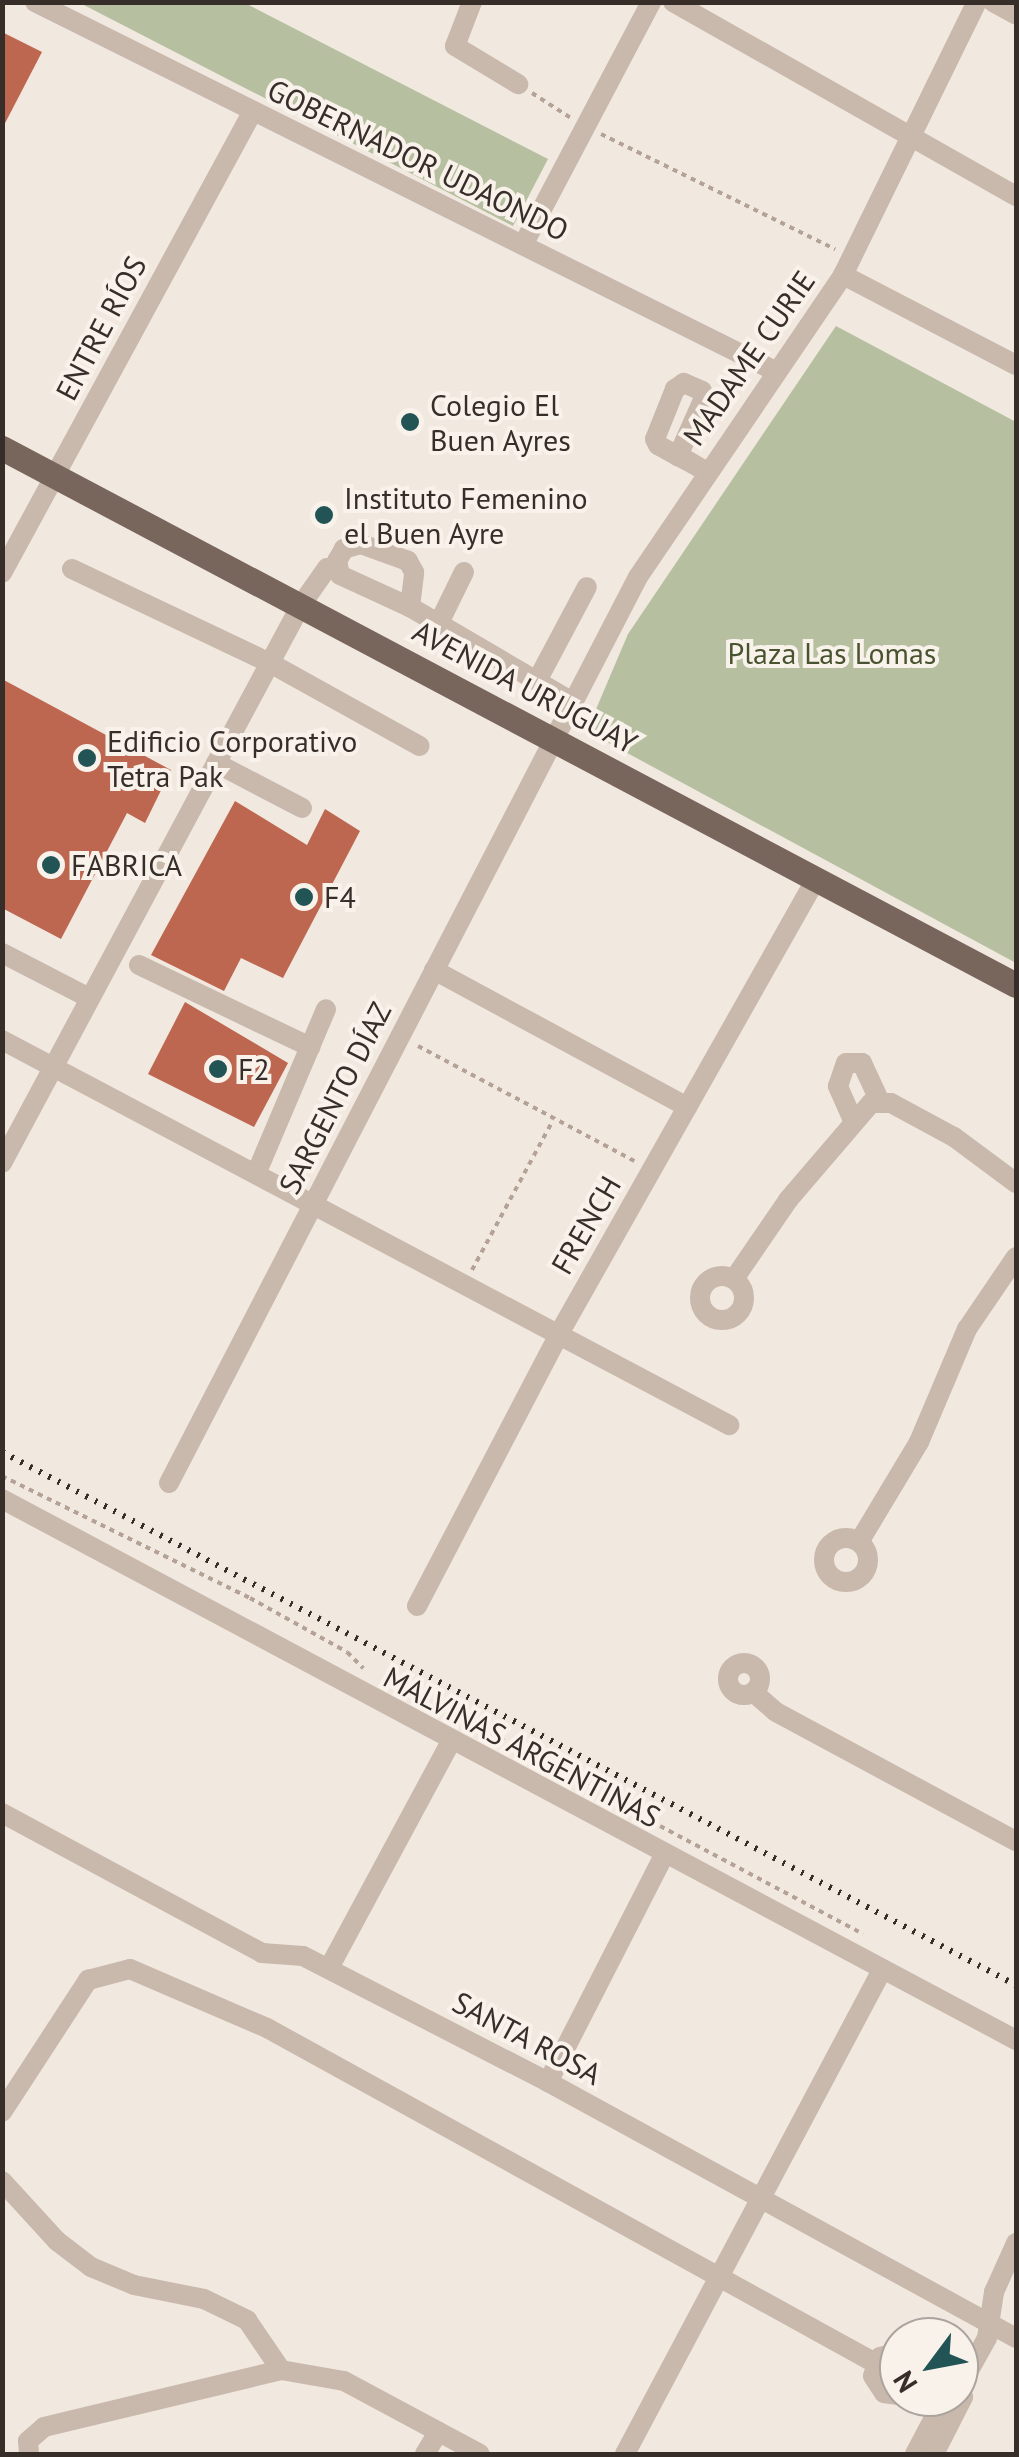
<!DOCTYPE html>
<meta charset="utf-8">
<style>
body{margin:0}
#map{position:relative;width:1019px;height:2457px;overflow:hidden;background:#f1e8df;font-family:"PT Sans",sans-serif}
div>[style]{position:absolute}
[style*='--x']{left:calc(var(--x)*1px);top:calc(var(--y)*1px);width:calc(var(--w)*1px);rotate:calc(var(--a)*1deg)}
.green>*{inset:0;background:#b6c0a0}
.building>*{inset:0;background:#be6750}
.path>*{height:4px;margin-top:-2px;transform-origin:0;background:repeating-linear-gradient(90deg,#b5a296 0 5px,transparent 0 10px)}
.minor>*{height:20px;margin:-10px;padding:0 10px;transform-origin:10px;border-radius:10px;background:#c9b8ac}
.minor>.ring{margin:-10px;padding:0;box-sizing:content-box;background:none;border:20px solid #c9b8ac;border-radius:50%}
.major>*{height:25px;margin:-12.5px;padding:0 12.5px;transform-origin:12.5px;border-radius:12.5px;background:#78655c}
.rail>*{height:6px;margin-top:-3px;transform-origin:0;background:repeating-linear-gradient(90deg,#372e2a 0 2.5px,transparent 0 10.5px)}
.dots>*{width:28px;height:28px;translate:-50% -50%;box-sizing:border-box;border:5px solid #f9f2eb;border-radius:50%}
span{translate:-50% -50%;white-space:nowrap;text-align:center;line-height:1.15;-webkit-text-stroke:8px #f9f2eb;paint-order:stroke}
.street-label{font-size:30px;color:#372e2a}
.poi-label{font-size:30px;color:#372e2a}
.left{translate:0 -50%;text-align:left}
.park-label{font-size:30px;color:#48542f}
.frame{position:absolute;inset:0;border:5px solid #372e2a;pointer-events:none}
.north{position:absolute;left:879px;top:2317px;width:100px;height:100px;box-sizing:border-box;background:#f9f2eb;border:2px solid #aba49e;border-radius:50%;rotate:238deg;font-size:28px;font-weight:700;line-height:40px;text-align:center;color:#372e2a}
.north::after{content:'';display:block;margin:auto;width:35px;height:45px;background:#225456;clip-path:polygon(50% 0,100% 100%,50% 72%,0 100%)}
</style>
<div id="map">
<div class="green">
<div style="clip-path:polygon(80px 3px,245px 3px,548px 159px,513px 226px)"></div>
<div style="clip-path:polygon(836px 326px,1016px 422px,1016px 963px,592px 734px,591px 721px,628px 634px)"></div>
</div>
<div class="building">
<div style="clip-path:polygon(2px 32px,42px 52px,2px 129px)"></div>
<div style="clip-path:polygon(2px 679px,171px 770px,145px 823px,127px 813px,61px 939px,2px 908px)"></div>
<div style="clip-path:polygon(235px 801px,307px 845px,325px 809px,360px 831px,283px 978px,241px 958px,224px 991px,151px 955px)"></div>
<div style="clip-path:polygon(185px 1002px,288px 1063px,254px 1127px,148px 1074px)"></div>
</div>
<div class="path">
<div style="--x:532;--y:93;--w:46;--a:32.7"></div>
<div style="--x:601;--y:134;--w:261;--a:26.2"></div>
<div style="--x:418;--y:1046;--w:245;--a:28"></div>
<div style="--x:472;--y:1270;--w:170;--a:-61.6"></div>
<div style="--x:2;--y:1476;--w:276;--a:26.2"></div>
<div style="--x:250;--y:1598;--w:111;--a:29.1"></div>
<div style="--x:347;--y:1652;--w:23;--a:45"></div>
<div style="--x:490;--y:1736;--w:67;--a:17.4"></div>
<div style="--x:554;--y:1756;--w:58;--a:40.8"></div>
<div style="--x:660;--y:1826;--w:230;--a:28"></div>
</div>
<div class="minor">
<div style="--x:35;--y:2;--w:825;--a:26.5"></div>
<div style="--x:472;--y:2;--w:47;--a:111.1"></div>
<div style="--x:455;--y:46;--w:74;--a:31.1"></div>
<div style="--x:673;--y:2;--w:394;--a:29.5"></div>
<div style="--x:993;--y:2;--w:26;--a:29"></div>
<div style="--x:523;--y:245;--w:275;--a:-62.2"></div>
<div style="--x:843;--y:275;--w:195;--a:27.5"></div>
<div style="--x:678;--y:456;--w:61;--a:-65.9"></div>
<div style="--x:703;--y:400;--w:9;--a:-96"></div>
<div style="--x:702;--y:391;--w:20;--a:-156"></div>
<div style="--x:684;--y:383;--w:11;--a:146"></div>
<div style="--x:675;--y:389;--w:54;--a:111.8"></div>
<div style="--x:655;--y:439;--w:7;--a:63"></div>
<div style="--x:658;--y:445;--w:23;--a:29"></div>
<div style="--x:678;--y:456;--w:11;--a:27"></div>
<div style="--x:688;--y:461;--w:22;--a:30"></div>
<div style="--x:72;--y:569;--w:219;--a:25.4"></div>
<div style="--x:270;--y:663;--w:171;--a:29"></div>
<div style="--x:2;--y:573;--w:526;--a:-61.49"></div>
<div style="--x:410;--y:607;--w:35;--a:-83"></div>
<div style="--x:414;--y:572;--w:13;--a:-119"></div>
<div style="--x:408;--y:561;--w:50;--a:-160.1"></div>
<div style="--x:361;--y:544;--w:18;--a:164"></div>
<div style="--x:344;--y:549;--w:14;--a:120"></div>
<div style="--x:337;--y:561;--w:14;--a:78"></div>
<div style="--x:340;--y:575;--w:77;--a:24.6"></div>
<div style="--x:410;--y:607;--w:186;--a:30.3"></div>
<div style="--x:438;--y:625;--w:59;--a:-63.9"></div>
<div style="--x:538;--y:679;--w:104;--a:-62"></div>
<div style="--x:216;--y:763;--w:97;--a:27.6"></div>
<div style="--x:2;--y:953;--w:98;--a:27.3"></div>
<div style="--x:139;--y:965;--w:190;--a:25.6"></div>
<div style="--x:434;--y:970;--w:288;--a:28.4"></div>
<div style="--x:2;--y:1040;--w:823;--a:27.9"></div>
<div style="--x:852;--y:1118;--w:35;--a:-114"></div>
<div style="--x:838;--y:1086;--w:24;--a:-71"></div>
<div style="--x:846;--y:1063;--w:16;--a:0"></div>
<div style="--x:862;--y:1063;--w:43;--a:65.2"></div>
<div style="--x:2;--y:1163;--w:633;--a:-61.82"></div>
<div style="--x:301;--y:605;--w:45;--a:-54.9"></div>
<div style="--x:327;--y:568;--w:9;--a:6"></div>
<div style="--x:256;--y:1174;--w:179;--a:-67"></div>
<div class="ring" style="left:700px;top:1276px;width:24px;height:24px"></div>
<div style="--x:734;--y:1279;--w:96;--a:-55.6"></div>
<div style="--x:788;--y:1200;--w:128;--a:-49.4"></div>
<div style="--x:871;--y:1103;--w:20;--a:0"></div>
<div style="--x:891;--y:1103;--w:72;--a:28.4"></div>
<div style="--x:954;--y:1137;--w:77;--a:36.6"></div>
<div style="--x:169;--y:1483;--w:1020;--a:-62.63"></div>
<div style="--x:638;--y:577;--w:365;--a:-55.8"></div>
<div style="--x:843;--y:275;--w:304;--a:-63.9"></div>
<div style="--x:2;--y:1499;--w:1149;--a:28.08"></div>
<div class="ring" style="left:824px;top:1538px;width:24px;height:24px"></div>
<div style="--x:859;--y:1542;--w:117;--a:-59"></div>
<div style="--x:919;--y:1442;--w:123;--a:-67"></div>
<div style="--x:967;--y:1329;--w:87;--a:-55.8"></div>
<div style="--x:417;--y:1606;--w:309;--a:-62.4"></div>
<div style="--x:560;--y:1332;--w:520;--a:-60.53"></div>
<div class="ring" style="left:728px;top:1663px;width:12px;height:12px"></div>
<div style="--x:753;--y:1692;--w:30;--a:41"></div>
<div style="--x:776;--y:1712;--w:272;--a:28.3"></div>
<div style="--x:2;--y:1813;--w:295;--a:28.3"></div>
<div style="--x:262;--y:1953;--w:41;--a:4.2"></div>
<div style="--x:303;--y:1956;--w:276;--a:27.2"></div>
<div style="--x:548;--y:2082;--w:533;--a:28.68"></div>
<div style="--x:329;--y:1968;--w:255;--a:-61.7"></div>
<div style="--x:548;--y:2082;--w:253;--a:-62.9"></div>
<div style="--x:2;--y:2112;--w:158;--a:-56.9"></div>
<div style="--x:88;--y:1980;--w:43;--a:-14.7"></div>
<div style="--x:130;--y:1969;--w:149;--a:23.3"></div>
<div style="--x:267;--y:2028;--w:694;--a:28.85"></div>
<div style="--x:2;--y:2181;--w:81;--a:47.5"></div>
<div style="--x:57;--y:2241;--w:43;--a:37.4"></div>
<div style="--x:91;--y:2267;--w:47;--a:22.7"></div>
<div style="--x:134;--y:2285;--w:71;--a:11.3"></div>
<div style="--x:204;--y:2299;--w:48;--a:26"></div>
<div style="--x:247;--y:2320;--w:60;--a:55.8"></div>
<div style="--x:899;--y:2352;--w:20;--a:165"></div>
<div style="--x:880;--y:2357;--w:20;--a:110"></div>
<div style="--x:873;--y:2376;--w:20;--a:57"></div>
<div style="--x:884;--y:2393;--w:15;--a:8"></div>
<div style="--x:962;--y:2383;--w:51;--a:-60.9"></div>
<div style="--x:987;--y:2338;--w:47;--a:-81.3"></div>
<div style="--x:994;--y:2292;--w:54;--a:-65.8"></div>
<div style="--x:29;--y:2454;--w:13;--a:-94"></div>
<div style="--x:28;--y:2441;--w:21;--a:-41"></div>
<div style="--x:44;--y:2427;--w:244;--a:-13.5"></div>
<div style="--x:281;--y:2370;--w:64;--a:9.9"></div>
<div style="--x:344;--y:2381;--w:154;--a:28.2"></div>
<div style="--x:425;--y:2454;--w:26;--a:-59"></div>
<div style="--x:625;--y:2454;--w:548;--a:-62.03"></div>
<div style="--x:915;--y:2454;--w:64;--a:-62.2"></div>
<div style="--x:934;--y:2454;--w:64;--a:-63"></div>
<div style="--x:963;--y:2397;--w:13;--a:-108"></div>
</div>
<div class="major">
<div style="--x:2;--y:448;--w:1147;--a:27.91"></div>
</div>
<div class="rail">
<div style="--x:2;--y:1452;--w:1146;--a:27.73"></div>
</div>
<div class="dots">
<div style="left:410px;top:422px;background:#225456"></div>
<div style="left:324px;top:515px;background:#225456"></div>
<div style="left:87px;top:758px;background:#225456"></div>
<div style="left:51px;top:865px;background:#225456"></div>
<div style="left:304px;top:897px;background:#225456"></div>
<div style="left:218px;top:1069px;background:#225456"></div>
</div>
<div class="street-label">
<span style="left:418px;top:160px;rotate:26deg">GOBERNADOR UDAONDO</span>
<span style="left:101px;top:328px;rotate:-62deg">ENTRE RÍOS</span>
<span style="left:749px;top:358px;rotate:-55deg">MADAME CURIE</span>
<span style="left:525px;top:687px;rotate:28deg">AVENIDA URUGUAY</span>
<span style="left:335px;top:1098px;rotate:-63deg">SARGENTO DÍAZ</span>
<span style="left:586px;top:1225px;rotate:-60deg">FRENCH</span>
<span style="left:522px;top:1747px;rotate:28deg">MALVINAS ARGENTINAS</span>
<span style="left:527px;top:2038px;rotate:28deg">SANTA ROSA</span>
</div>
<div class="poi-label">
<span class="left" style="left:430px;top:422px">Colegio El<br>Buen Ayres</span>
<span class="left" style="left:344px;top:515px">Instituto Femenino<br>el Buen Ayre</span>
<span class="left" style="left:107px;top:758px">Edificio Corporativo<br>Tetra Pak</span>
<span class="left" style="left:71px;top:865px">FABRICA</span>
<span class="left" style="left:324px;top:897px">F4</span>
<span class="left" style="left:238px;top:1069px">F2</span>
</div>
<div class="park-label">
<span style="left:832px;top:653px">Plaza Las Lomas</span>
</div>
<div class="frame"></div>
<div class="north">N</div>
</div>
